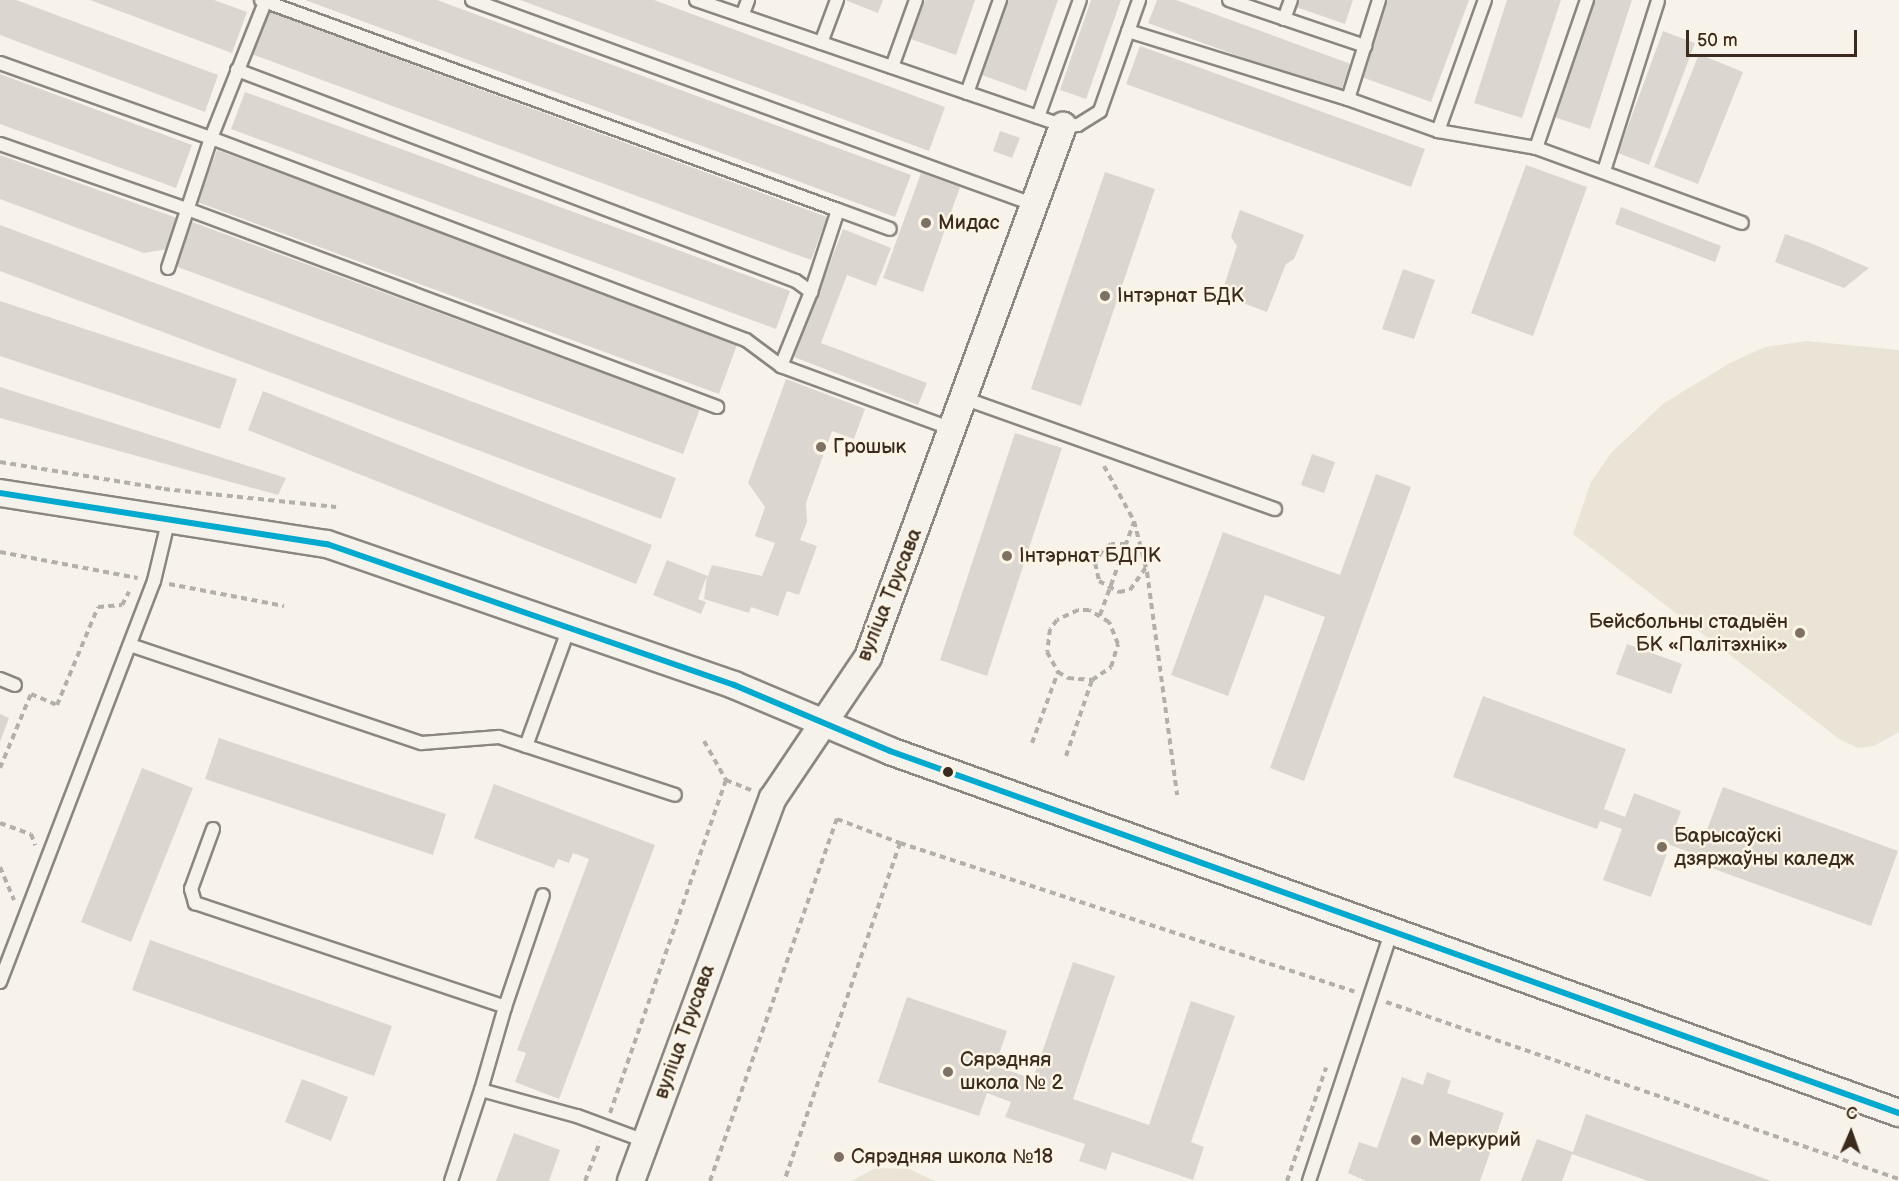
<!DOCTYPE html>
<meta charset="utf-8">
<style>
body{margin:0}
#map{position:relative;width:1899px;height:1181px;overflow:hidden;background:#f7f3ea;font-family:"Balsamiq Sans",sans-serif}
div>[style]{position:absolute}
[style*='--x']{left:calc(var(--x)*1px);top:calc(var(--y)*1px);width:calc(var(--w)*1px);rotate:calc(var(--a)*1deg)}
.green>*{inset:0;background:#eae4d7}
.building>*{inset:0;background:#dbd7d0}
.path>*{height:4px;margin-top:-2px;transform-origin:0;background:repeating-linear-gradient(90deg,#b3afa9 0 6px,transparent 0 10.5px)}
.roads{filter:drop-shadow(2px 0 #8b867f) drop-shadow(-2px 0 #8b867f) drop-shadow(0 2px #8b867f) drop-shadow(0 -2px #8b867f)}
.service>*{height:12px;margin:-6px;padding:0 6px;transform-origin:6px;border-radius:6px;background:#f5f2ec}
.minor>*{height:26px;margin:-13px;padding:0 13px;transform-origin:13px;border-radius:13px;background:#f5f2ec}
.bus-1>*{height:6px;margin:-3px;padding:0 3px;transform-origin:3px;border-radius:3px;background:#00a9ce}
.dots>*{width:16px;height:16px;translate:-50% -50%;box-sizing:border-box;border:3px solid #fcf5e5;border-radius:50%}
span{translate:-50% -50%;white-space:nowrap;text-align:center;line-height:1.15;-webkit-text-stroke:5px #fcf5e5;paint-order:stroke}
.poi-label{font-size:20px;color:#3b2a1e}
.left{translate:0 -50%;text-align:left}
.right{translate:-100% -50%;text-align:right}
.street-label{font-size:20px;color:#3b2a1e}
.north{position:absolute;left:1821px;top:1103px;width:60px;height:60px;-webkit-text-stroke:4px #fcf5e5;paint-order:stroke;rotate:2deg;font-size:16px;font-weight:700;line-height:24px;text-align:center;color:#3b2a1e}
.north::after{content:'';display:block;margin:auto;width:21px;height:27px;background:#3b2a1e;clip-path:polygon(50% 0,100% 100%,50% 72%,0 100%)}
.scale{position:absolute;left:1686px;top:30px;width:171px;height:27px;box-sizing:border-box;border:3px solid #3b2a1e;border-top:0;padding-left:8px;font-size:18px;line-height:21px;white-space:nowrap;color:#3b2a1e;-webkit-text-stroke:4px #fcf5e5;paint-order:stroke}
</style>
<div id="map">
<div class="green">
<div style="clip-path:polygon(1807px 341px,1899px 350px,1899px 732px,1874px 746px,1858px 748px,1839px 739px,1573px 534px,1591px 482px,1612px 452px,1664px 403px,1730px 363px,1765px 347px)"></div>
<div style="clip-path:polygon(876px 1168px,909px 1169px,935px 1181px,851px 1181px)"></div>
</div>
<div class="building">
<div style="clip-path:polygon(0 0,16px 0,218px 75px,205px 112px,0 35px)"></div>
<div style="clip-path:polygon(90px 0,214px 0,247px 12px,232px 53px)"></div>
<div style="clip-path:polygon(305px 0,437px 0,911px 175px,895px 217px)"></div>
<div style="clip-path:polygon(520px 0,654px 0,945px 107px,929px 151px)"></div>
<div style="clip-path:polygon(845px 0,883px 0,878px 13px)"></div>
<div style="clip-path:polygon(925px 0,975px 0,956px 55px,911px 39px)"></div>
<div style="clip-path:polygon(1005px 0,1058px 0,1026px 91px,979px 74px)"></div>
<div style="clip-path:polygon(1091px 0,1121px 0,1086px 99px,1060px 90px)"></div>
<div style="clip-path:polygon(1157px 0,1176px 0,1351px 64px,1340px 93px,1148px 23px)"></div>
<div style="clip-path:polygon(1299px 0,1353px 0,1345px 24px,1296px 7px)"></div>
<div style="clip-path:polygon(1384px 0,1469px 0,1431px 102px,1356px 75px)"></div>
<div style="clip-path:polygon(1507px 0,1561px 0,1522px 118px,1474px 103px)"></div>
<div style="clip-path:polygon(1589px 0,1632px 0,1590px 129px,1551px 116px)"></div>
<div style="clip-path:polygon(267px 11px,827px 217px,811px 260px,251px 54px)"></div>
<div style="clip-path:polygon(1663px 31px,1695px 43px,1649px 165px,1618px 153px)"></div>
<div style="clip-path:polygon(1140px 46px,1425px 149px,1411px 187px,1126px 84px)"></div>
<div style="clip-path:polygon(1699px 54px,1743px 72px,1698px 184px,1654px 167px)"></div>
<div style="clip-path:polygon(0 74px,192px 145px,176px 188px,0 124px)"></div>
<div style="clip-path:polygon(245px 92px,790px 291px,776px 329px,231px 129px)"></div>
<div style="clip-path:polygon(1000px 131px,1020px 138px,1012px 158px,993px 151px)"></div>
<div style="clip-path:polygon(217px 150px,738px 342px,719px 394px,197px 202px)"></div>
<div style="clip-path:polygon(0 155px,177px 218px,168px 249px,144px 253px,0 199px)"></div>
<div style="clip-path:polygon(1526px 165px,1587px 187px,1533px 336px,1471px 313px)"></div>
<div style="clip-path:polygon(1105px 172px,1155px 189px,1081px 406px,1031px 389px)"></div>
<div style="clip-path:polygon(921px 173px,960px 187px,923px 292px,883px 278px)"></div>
<div style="clip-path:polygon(1621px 207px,1721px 246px,1715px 262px,1615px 224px)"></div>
<div style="clip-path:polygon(1240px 210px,1304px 235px,1294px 259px,1286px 264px,1267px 312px,1221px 295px,1237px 246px,1231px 237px)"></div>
<div style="clip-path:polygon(192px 222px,700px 409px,683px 454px,175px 266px)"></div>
<div style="clip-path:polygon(0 225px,676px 478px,661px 519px,0 271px)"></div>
<div style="clip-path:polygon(843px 229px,891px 248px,876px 286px,847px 275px,821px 343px,927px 383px,918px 405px,794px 357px)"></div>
<div style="clip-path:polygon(1785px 234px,1813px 244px,1869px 268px,1844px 288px,1775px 262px)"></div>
<div style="clip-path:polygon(1403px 269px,1435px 280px,1414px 339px,1382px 329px)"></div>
<div style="clip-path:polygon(0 301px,237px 379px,220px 429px,0 356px)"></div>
<div style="clip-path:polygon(786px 379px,865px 409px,854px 439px,832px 431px,806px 503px,807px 522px,800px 540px,817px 546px,799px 595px,787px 591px,778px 616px,751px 607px,749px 613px,704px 599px,707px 576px,698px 599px,706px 602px,701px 614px,653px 595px,667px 560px,708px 576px,712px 565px,762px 576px,775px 543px,755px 536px,765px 507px,748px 483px)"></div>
<div style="clip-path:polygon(0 387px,286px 478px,278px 495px,0 418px)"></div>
<div style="clip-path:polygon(263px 391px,652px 545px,636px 584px,248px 430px)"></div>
<div style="clip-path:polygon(1015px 433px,1062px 448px,987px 676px,940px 660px)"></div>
<div style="clip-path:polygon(1312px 454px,1335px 462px,1324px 493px,1301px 485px)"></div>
<div style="clip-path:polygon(1376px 474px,1411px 487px,1304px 781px,1270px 768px,1325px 617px,1265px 595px,1228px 696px,1171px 675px,1223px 532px,1340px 575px)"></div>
<div style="clip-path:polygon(1627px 644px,1682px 664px,1671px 694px,1616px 674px)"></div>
<div style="clip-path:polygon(1483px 696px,1626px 749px,1604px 809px,1625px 817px,1634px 793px,1681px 811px,1676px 825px,1705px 835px,1723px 787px,1898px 851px,1871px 926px,1695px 862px,1697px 855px,1670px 845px,1651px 897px,1603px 880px,1622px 829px,1600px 821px,1597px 829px,1453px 777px)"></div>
<div style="clip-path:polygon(0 714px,9px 718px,0 742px)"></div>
<div style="clip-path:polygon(219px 738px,446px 814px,433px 855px,205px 779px)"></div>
<div style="clip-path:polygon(142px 768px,193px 788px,131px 942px,81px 922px)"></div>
<div style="clip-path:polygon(494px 784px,655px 845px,559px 1099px,515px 1082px,526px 1053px,517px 1050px,589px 859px,573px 853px,569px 863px,558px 859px,554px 868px,474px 838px)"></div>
<div style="clip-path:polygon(150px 940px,392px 1026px,374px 1076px,132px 990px)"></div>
<div style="clip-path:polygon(1073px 962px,1115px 976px,1073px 1099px,1149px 1125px,1191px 1001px,1235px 1016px,1191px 1142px,1204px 1147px,1193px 1180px,1112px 1152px,1106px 1170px,1079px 1161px,1085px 1144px,1005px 1117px,1011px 1102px,987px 1093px,979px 1116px,878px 1082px,907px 997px,1007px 1031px,995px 1066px,1033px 1079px)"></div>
<div style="clip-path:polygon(1427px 1072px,1451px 1081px,1447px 1093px,1504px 1113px,1480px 1181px,1366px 1181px,1348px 1173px,1359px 1142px,1377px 1148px,1402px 1077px,1423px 1085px)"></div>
<div style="clip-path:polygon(302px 1079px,348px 1097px,331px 1141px,285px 1122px)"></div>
<div style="clip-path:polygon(1586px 1114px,1771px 1181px,1648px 1181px,1572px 1154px,1562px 1181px,1521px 1181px,1537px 1139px,1573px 1152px)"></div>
<div style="clip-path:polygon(514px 1133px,560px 1150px,549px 1181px,496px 1181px)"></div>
</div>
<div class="path">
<div style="--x:0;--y:462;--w:166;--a:9.3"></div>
<div style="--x:164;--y:489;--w:173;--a:6"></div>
<div style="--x:1104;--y:466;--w:63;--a:61.4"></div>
<div style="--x:1134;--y:521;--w:53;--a:75.7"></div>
<div style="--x:1147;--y:572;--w:225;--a:82.3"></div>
<div style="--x:1126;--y:544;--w:15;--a:180"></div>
<div style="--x:1111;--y:544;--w:11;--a:142"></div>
<div style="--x:1102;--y:551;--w:14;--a:120"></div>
<div style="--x:1095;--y:563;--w:18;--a:77"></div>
<div style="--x:1099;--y:581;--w:23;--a:29"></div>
<div style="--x:1119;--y:592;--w:11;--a:-10"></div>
<div style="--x:1130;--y:590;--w:28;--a:-55"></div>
<div style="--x:0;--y:552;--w:140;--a:10.7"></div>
<div style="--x:169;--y:584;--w:117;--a:10.8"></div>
<div style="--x:1100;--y:615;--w:99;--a:-69.9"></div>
<div style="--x:704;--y:741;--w:45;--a:60.6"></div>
<div style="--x:726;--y:780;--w:29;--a:22"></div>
<div style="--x:1032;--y:743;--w:76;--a:-69.9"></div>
<div style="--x:1066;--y:756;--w:80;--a:-71.1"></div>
<div style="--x:1092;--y:680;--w:23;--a:-34"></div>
<div style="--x:1111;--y:667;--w:24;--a:-73"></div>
<div style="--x:1118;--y:644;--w:24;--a:-112"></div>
<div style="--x:1109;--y:622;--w:23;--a:-149"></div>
<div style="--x:1089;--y:610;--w:11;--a:180"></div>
<div style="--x:1078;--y:610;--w:23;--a:155"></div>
<div style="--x:1057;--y:620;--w:11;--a:128"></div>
<div style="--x:1050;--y:629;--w:23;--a:97"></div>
<div style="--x:1047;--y:652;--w:23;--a:61"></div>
<div style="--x:1058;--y:672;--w:12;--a:31"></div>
<div style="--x:1068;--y:678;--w:24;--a:5"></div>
<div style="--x:0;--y:768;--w:80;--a:-67.3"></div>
<div style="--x:31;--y:694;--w:28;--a:23"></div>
<div style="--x:57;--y:705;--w:106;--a:-67.3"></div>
<div style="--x:98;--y:607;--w:24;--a:-5"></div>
<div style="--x:122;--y:605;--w:15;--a:-62"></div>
<div style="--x:0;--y:823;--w:33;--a:20"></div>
<div style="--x:31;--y:834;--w:12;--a:70"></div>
<div style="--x:900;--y:843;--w:478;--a:18.1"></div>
<div style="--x:0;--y:867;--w:36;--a:67"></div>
<div style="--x:1386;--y:1002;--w:543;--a:19.04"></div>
<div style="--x:610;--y:1113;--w:353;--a:-70.8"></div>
<div style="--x:585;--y:1181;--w:42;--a:-69"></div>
<div style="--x:710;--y:1181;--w:384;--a:-70.7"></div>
<div style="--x:837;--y:819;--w:67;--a:20.9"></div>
<div style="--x:900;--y:843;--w:357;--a:108.9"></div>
<div style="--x:1287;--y:1181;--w:120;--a:-71"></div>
</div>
<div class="roads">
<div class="service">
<div style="--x:261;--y:0;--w:614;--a:20"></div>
<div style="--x:838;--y:210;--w:86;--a:108.2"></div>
<div style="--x:472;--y:0;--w:599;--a:20.01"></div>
<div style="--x:696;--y:0;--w:388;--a:18.9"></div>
<div style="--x:1063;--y:126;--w:15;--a:-4"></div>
<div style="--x:1078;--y:125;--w:26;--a:-32"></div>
<div style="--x:1100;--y:111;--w:118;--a:-70.6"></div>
<div style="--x:1229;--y:0;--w:144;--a:18.7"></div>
<div style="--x:742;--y:16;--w:17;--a:-69"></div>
<div style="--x:1284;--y:19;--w:20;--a:-70"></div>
<div style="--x:1128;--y:31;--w:230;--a:17.2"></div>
<div style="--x:1348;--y:99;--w:96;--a:19.6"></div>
<div style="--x:1438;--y:131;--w:99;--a:9.8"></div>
<div style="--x:1536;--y:148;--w:219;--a:20"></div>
<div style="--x:821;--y:43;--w:46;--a:-69.6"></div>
<div style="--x:0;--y:63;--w:224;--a:19.6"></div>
<div style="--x:211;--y:138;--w:572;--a:20.69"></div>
<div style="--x:746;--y:340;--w:44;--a:36.6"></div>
<div style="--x:781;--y:366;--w:185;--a:20.2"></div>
<div style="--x:892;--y:67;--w:71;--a:-70.3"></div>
<div style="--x:237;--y:70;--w:597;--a:20.68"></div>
<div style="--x:796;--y:281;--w:19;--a:36"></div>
<div style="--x:811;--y:292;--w:80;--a:112.1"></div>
<div style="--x:967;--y:93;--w:99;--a:-70.5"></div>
<div style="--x:1348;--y:99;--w:104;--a:-72.6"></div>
<div style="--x:1038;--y:117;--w:124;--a:-70.3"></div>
<div style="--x:1438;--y:131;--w:139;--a:-70.3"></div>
<div style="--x:0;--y:144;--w:198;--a:19.2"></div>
<div style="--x:187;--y:209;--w:566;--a:20.48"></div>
<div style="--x:1536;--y:148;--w:157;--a:-71"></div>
<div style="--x:1604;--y:171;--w:178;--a:-72.4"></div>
<div style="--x:838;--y:210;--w:55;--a:20.1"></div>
<div style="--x:168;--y:268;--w:137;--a:-71.7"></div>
<div style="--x:211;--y:138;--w:149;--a:-68.3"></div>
<div style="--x:966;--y:399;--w:328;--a:19.6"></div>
<div style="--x:130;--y:645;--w:308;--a:18.6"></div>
<div style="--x:422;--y:743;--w:77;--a:-4.5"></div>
<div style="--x:499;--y:737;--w:185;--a:18.2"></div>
<div style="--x:0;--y:679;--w:16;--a:22"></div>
<div style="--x:526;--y:746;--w:126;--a:-70"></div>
<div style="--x:213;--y:829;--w:64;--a:110.1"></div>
<div style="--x:191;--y:889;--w:15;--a:74"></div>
<div style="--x:195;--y:903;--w:327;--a:18.5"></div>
<div style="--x:505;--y:1007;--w:86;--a:106.1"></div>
<div style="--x:0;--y:982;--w:430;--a:-69"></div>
<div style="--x:154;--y:581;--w:65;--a:-76.6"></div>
<div style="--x:505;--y:1007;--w:118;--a:-71.3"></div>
<div style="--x:451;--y:1181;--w:96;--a:-71.8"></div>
<div style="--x:481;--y:1090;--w:99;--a:15.2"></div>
<div style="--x:577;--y:1116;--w:72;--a:20.2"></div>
<div style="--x:1309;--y:1181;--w:264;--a:-71.7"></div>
</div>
<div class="minor">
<div style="--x:0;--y:493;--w:331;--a:8.9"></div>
<div style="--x:327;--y:544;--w:431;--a:19.1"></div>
<div style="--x:734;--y:685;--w:169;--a:22.9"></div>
<div style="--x:890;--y:751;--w:1072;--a:19.74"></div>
<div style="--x:631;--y:1181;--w:408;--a:-69.7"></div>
<div style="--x:773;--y:798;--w:170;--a:-56"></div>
<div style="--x:868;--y:657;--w:566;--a:-69.84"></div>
</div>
</div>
<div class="bus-1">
<div style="--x:0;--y:493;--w:331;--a:8.9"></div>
<div style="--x:327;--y:544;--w:431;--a:19.1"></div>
<div style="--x:734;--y:685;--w:169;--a:22.9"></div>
<div style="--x:890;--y:751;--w:1072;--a:19.74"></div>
</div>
<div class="dots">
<div style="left:926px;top:223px;background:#7d7065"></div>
<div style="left:1105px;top:296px;background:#7d7065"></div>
<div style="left:821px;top:447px;background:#7d7065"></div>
<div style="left:1007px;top:556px;background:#7d7065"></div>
<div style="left:1800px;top:633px;background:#7d7065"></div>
<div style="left:948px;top:772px;background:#3b2a1e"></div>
<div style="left:1662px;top:847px;background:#7d7065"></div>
<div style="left:948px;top:1072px;background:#7d7065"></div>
<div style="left:1416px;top:1140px;background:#7d7065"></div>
<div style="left:839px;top:1157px;background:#7d7065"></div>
</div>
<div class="poi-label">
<span class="left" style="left:938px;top:223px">Мидас</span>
<span class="left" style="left:1117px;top:296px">Інтэрнат БДК</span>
<span class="left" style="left:833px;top:447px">Грошык</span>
<span class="left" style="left:1019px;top:556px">Інтэрнат БДПК</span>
<span class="right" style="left:1788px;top:634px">Бейсбольны стадыён<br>БК «Палітэхнік»</span>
<span class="left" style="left:1674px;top:848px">Барысаўскі<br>дзяржаўны каледж</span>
<span class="left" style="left:960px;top:1072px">Сярэдняя<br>школа № 2</span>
<span class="left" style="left:1428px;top:1140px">Меркурий</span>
<span class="left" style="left:851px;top:1157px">Сярэдняя школа №18</span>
</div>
<div class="street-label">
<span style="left:890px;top:595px;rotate:-68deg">вуліца Трусава</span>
<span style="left:685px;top:1032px;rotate:-70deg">вуліца Трусава</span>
</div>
<div class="north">С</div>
<div class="scale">50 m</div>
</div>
